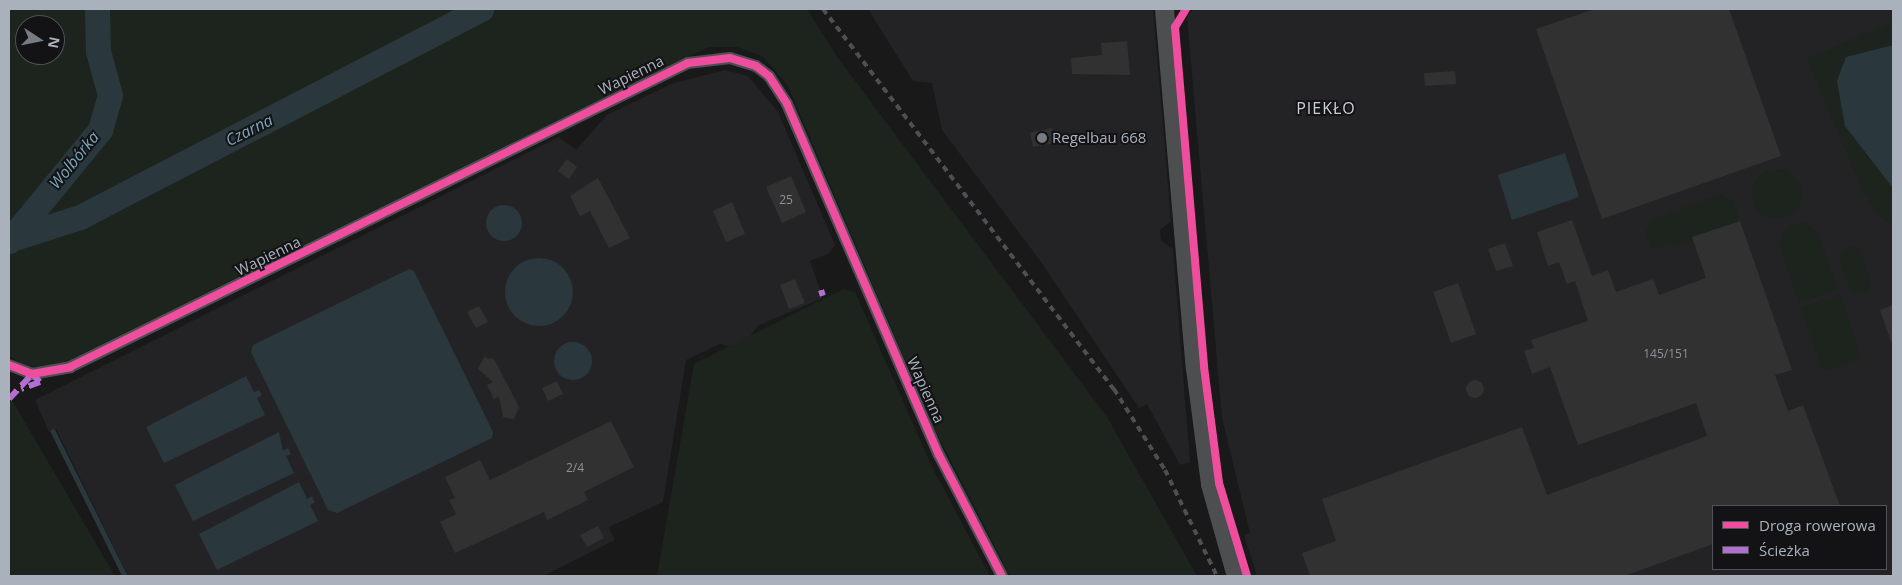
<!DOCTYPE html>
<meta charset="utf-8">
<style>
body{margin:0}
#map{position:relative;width:1902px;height:585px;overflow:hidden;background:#19191a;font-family:"Open Sans",sans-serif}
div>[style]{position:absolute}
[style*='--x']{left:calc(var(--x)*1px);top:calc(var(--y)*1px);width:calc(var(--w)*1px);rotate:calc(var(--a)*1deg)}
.built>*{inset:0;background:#232326}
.green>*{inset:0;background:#1c241d}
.round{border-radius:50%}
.water>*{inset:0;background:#2a383d}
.stream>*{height:4.5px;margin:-2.25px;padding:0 2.25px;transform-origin:2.25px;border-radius:2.25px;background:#2a383d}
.river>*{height:25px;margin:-12.5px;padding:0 12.5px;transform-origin:12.5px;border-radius:12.5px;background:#2a383d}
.building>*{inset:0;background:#313132}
.street>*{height:12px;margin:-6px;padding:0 6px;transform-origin:6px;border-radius:6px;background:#4d5053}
.secondary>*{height:19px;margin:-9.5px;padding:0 9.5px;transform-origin:9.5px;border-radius:9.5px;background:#4c4e50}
.rail>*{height:4px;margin-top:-2px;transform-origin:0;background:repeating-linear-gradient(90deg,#4d4f52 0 6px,transparent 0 11px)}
.quiet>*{height:6px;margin-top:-3px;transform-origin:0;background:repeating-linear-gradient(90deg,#b36fd0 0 12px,transparent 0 18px)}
.cycleway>*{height:8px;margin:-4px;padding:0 4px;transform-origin:4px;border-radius:4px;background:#ef4d9e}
.dots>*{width:14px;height:14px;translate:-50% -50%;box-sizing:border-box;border:2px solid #131316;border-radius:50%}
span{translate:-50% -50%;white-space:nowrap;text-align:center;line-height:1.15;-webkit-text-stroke:4px #131316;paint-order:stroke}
.number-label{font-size:12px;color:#8b929a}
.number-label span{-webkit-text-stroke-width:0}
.street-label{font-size:15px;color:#a9b2bc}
.poi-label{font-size:15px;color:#a9b2bc}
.left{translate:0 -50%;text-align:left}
.neighbourhood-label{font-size:16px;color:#cbd0d7;letter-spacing:1px}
.water-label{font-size:16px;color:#7da6ba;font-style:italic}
.frame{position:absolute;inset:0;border:10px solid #a9b2bc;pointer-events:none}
.legend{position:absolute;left:1712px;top:505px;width:175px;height:65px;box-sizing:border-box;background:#131316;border:1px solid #4f5358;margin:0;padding:6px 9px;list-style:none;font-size:15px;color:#a9b2bc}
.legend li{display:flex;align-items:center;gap:10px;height:25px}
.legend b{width:25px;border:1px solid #4f5358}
.north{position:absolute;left:15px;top:15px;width:50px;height:50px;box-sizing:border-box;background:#131316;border:1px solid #4f5358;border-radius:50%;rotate:101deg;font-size:14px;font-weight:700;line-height:20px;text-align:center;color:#a9b2bc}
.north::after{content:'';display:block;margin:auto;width:18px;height:22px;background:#777c83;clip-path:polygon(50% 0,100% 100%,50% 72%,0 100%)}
</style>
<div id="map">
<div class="built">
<div style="clip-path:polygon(868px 9px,1153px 9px,1171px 221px,1160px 230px,1161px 241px,1173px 249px,1190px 462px,1180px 465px,1147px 404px,1139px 408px,1041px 262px,942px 130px,932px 83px,913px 81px)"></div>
<div style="clip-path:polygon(evenodd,1194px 9px,1893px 9px,1893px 576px,1257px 576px,1244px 535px,1250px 533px,1222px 418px,1187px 17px,1194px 9px,1713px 506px,1886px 506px,1886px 569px,1713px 569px,1713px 506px)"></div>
<div style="clip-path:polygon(725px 70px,748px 76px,778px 112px,835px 245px,828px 254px,810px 261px,823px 298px,759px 325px,740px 349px,720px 344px,686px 360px,663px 502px,609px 527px,615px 540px,543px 576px,128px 576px,56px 429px,49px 432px,35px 400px,559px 137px,576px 150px,607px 115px,674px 83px)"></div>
</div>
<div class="green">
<div style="clip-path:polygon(evenodd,9px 9px,807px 9px,838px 58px,1107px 417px,1197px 576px,1010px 576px,934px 428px,787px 84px,762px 56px,737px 47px,710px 47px,689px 56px,61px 364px,43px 368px,22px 364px,9px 356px,9px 9px,25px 25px,55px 25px,55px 55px,25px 55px,25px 25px)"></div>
<div style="clip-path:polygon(1893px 22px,1893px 225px,1878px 216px,1864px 194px,1807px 59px)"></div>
<div class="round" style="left:1752px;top:169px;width:50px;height:50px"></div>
<div style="clip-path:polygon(1721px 194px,1732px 200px,1740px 221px,1692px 237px,1693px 241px,1653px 249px,1645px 232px,1654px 218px)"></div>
<div style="clip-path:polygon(1803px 222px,1817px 231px,1838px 289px,1799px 303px,1779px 242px,1786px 226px)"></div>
<div style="clip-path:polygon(1848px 245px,1859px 249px,1871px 283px,1863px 295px,1850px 291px,1839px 258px)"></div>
<div style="clip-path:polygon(843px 289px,855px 292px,932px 467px,990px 576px,657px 576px,694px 364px)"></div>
<div style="clip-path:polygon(1840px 294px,1861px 357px,1827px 371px,1822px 369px,1801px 308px)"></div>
<div style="clip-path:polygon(9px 395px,115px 576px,9px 576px)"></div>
</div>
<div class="water">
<div style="clip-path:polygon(1893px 45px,1893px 188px,1845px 126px,1837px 81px,1846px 57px)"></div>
<div style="clip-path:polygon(1565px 153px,1579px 197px,1512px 220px,1498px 175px)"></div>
<div class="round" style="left:486px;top:205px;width:36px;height:36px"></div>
<div class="round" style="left:505px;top:258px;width:68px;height:68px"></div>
<div style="clip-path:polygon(409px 269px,414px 271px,493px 432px,492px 438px,337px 513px,328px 510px,251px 352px,253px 345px)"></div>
<div class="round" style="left:554px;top:342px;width:38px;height:38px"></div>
<div style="clip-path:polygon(246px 376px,254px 392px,259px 390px,262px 395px,257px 398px,265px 415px,164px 463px,146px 427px)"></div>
<div style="clip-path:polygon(279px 432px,283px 451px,288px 448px,291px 454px,286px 456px,294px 473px,193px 521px,175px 485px)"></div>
<div style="clip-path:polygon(299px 482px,307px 499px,312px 496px,315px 502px,310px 505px,318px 521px,217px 570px,199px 534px)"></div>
</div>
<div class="stream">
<div style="--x:53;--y:431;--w:162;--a:63.6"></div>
</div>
<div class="river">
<div style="--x:11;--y:239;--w:72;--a:-17.7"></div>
<div style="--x:80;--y:217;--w:452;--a:-27.4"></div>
<div style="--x:9;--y:241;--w:144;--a:-50.7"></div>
<div style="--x:100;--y:130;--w:36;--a:-74"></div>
<div style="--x:110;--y:95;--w:46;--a:-105.3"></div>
<div style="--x:98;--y:51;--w:42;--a:-91.4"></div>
</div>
<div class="building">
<div style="clip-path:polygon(1595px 9px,1729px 9px,1781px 156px,1602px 219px,1536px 29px)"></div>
<div style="clip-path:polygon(1127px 41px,1130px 75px,1072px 74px,1071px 58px,1102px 55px,1101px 43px)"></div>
<div style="clip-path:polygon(1455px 71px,1456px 84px,1425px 86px,1424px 73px)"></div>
<div style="clip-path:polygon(1052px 128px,1055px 143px,1033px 147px,1030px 133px)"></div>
<div style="clip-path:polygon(567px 159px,577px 167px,569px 179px,558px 171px)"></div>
<div style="clip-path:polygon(791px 176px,806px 212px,782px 223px,766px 187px)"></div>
<div style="clip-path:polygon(598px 178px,630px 238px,609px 248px,590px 211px,580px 216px,570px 196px)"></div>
<div style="clip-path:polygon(732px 202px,745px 234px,726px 242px,713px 211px)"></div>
<div style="clip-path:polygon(1572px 220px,1592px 276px,1608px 270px,1616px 292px,1653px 279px,1659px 295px,1706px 278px,1692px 237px,1740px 221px,1792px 370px,1775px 375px,1788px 411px,1803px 405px,1840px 506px,1713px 506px,1713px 544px,1624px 576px,1310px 576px,1302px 553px,1336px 541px,1322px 499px,1522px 427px,1547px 495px,1707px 436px,1696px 403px,1578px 445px,1550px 367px,1532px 374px,1524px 351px,1534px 348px,1531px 340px,1588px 321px,1575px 281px,1567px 284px,1559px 262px,1548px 266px,1537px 232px)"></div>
<div style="clip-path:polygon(1505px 243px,1513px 266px,1496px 271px,1488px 249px)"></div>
<div style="clip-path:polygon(795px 279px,805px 303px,789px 309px,780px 285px)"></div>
<div style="clip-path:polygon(1458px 283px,1476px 334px,1451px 343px,1433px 292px)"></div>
<div style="clip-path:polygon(1893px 305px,1893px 344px,1892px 344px,1880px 310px)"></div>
<div style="clip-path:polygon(479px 306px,488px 322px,476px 328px,467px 312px)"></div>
<div style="clip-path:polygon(484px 357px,494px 359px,519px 407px,514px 419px,503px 417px,499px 397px,494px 399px,487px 385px,493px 382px,478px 369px)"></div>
<div class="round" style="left:1466px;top:380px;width:18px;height:18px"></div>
<div style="clip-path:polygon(557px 381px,563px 394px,548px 401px,542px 388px)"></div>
<div style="clip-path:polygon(611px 421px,634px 467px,584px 492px,588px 500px,547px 520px,544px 512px,455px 553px,440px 522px,456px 514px,449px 500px,455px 498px,445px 477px,480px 460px,490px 480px)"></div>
<div style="clip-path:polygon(598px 526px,604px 538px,587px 547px,580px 535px)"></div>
</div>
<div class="street">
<div style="--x:9;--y:365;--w:25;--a:21"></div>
<div style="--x:32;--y:374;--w:39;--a:-10"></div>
<div style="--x:70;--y:367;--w:689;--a:-26.19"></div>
<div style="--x:688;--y:63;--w:42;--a:-6.8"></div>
<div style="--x:730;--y:58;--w:27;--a:17"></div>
<div style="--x:756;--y:66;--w:16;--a:38"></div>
<div style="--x:769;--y:76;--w:33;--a:57"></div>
<div style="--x:787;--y:104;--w:382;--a:66.6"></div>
<div style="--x:939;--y:455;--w:136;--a:62.5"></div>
</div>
<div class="secondary">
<div style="--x:1164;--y:9;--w:360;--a:85.1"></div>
<div style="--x:1195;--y:368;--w:117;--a:82.6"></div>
<div style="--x:1210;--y:484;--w:96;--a:74.2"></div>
</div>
<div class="rail">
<div style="--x:823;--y:9;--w:479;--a:52.6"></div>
<div style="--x:1114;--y:389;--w:96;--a:57.8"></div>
<div style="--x:1165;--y:470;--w:118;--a:63.9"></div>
</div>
<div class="quiet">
<div style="--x:821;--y:290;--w:6;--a:72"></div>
<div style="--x:9;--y:399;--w:34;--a:-47"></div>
<div style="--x:32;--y:374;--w:11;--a:45"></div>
<div style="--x:40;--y:382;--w:20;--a:160"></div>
</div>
<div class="cycleway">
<div style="--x:1186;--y:9;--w:21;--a:121"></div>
<div style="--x:1175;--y:27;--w:341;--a:85.1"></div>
<div style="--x:1204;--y:367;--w:117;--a:82.6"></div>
<div style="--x:1219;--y:483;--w:97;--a:73.2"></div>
<div style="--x:9;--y:365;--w:25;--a:21"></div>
<div style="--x:32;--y:374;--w:39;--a:-10"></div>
<div style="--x:70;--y:367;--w:689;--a:-26.19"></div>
<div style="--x:688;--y:63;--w:42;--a:-6.8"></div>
<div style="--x:730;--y:58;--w:27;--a:17"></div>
<div style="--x:756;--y:66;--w:16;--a:38"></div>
<div style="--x:769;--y:76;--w:33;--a:57"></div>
<div style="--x:787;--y:104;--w:382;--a:66.6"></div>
<div style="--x:939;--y:455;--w:136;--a:62.5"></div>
</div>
<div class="dots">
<div style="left:1042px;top:138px;background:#777c83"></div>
</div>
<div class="number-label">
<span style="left:786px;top:200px">25</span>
<span style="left:1666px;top:354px">145/151</span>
<span style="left:575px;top:468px">2/4</span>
</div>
<div class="street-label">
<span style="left:631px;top:75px;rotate:-26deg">Wapienna</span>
<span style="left:268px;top:256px;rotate:-26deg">Wapienna</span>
<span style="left:926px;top:390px;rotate:66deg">Wapienna</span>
</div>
<div class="poi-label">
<span class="left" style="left:1052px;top:138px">Regelbau 668</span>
</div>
<div class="neighbourhood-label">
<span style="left:1326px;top:108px">PIEKŁO</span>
</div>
<div class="water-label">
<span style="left:249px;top:130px;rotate:-27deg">Czarna</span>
<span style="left:74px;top:160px;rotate:-51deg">Wolbórka</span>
</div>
<div class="frame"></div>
<ul class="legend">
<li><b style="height:6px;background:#ef4d9e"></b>Droga rowerowa</li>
<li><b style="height:6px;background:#b36fd0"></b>Ścieżka</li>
</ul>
<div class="north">N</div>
</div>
